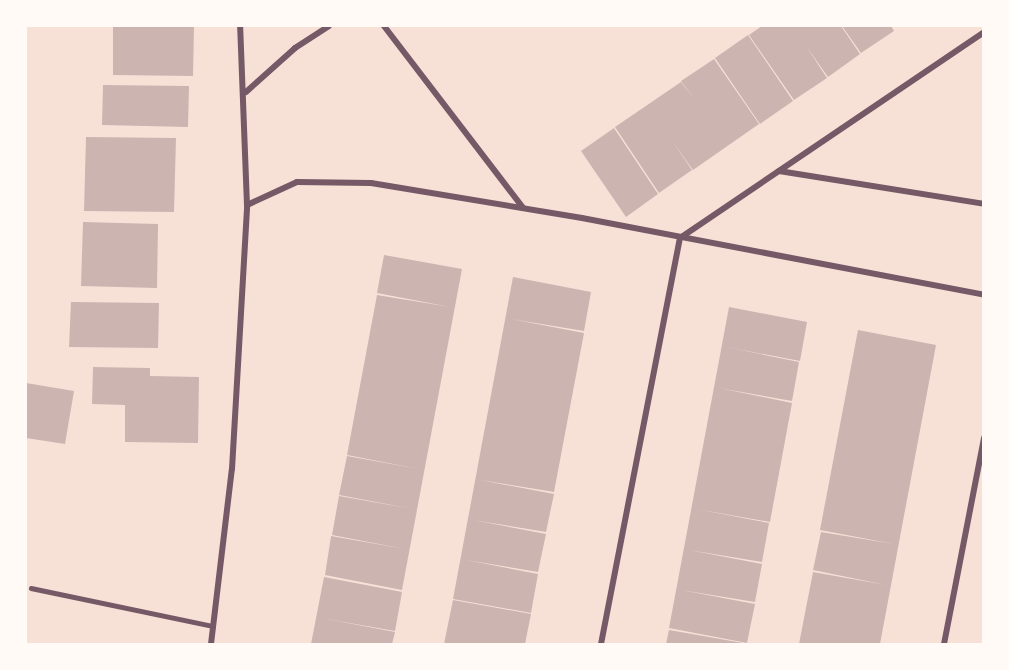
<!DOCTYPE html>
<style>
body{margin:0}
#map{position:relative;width:1009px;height:670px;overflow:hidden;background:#f7e1d7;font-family:Jost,sans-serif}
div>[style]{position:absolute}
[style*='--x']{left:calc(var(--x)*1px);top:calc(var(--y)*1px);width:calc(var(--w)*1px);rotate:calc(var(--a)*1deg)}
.building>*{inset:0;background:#ccb4b1}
.service>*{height:4.5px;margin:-2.25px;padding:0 2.25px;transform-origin:2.25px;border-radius:2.25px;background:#755966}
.minor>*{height:6px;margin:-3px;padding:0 3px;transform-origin:3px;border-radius:3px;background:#755966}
span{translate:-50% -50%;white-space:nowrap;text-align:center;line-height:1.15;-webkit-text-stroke:5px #fffaf5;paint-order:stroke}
.frame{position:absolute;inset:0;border:27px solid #fffaf5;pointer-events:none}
</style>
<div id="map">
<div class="building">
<div style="clip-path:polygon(113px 26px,194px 26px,193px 76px,113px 75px)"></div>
<div style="clip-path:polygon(762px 26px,841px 26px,860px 54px,828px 77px,806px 46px,827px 78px,794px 100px,749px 35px)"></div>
<div style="clip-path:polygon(842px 26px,891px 26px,894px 31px,861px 53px)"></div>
<div style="clip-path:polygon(748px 35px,793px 101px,760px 124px,715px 58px)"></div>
<div style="clip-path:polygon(714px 59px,759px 124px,693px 170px,672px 141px,692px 170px,659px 193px,615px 127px,681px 82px,694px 99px,681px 81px)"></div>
<div style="clip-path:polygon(103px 85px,189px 86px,188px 127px,102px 125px)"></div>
<div style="clip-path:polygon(614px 128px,658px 194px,626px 217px,581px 151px)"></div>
<div style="clip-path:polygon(86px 137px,176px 138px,174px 212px,84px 211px)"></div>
<div style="clip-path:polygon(83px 222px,158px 224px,157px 288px,81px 286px)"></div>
<div style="clip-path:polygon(384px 255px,462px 269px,402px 590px,325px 575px,331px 536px,405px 549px,332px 535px,339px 496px,413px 509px,339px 495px,347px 456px,419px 469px,347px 455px,377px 295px,450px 307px,377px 293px)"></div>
<div style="clip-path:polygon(513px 277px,591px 292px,584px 331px,511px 319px,584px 333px,554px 492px,480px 480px,554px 494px,546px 532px,473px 520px,546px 534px,538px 572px,466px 560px,538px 574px,531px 613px,453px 599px)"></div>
<div style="clip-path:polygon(71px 302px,159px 303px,158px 348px,69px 347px)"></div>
<div style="clip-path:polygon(729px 307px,807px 322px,800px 361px,726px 347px,799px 362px,792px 401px,719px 388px,792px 403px,770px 522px,696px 509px,769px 523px,762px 562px,689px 550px,762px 564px,755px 602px,681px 590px,755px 604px,747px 643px,669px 628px)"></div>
<div style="clip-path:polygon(858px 330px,936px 345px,921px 425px,880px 644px,799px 644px,813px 572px,886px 585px,813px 570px,821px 532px,894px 544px,820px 530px)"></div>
<div style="clip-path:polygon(93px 367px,150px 368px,150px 376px,199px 377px,198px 443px,125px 442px,125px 405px,92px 404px)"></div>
<div style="clip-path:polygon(26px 383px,74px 391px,65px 444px,26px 438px)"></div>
<div style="clip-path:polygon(324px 577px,402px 592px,395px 631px,321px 618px,395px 632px,392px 644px,311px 644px)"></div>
<div style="clip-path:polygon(453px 600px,531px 614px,525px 644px,444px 644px)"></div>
<div style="clip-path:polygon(669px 630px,743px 643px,742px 644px,666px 644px)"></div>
</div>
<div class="service">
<div style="--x:31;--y:588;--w:186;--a:11.8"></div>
</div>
<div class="minor">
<div style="--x:384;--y:26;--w:229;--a:52.6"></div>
<div style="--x:246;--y:92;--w:66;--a:-41.9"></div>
<div style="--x:295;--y:48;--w:40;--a:-32.9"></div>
<div style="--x:779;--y:171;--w:208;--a:9.1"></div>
<div style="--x:247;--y:205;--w:55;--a:-24.7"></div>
<div style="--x:297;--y:182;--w:74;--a:0.8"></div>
<div style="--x:371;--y:183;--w:214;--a:9.4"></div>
<div style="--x:582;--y:218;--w:409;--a:10.8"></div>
<div style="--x:211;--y:644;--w:176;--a:-83.2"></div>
<div style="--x:232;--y:469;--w:264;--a:-86.7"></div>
<div style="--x:247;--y:205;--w:179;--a:-92.2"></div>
<div style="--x:601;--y:644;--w:414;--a:-79"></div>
<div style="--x:680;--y:238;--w:367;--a:-34.1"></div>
<div style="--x:944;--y:644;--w:210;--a:-79"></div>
</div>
<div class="frame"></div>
</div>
